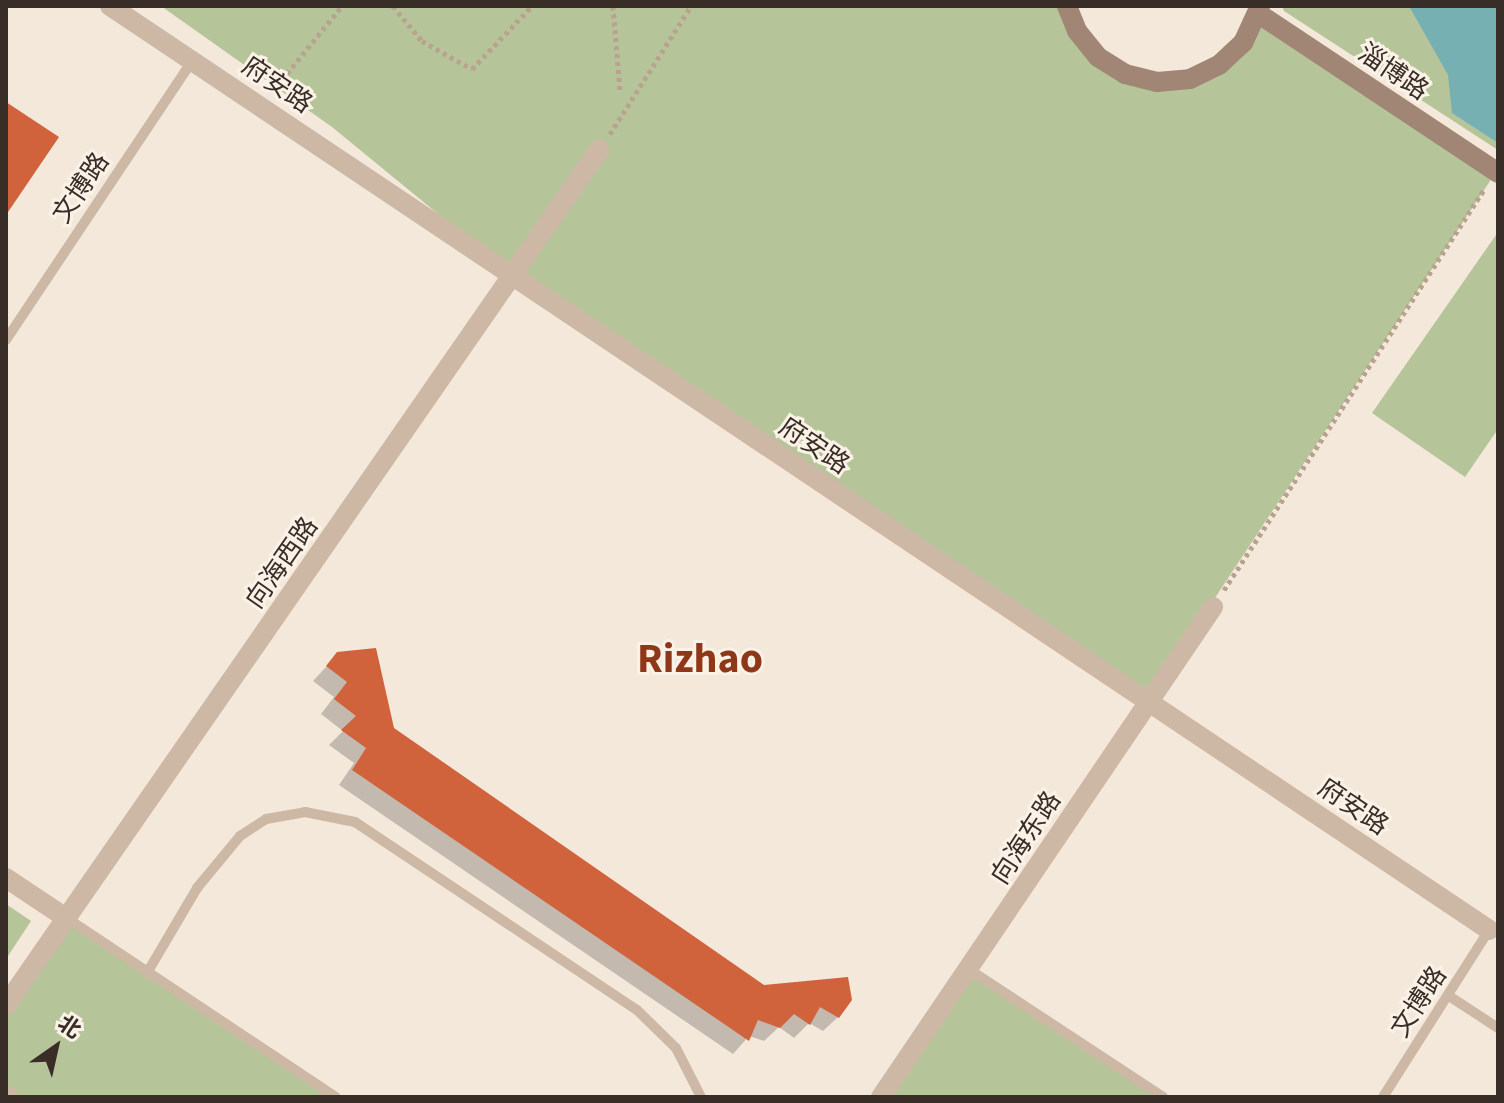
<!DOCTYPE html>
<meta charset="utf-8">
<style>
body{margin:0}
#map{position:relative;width:1504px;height:1103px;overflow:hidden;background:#f4e8da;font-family:"Source Sans 3","Noto Sans SC",sans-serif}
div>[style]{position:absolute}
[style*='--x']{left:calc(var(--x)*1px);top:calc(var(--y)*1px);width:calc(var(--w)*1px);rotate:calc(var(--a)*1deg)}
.green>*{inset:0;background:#b5c499}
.water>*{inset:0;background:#77b0b3}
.shadow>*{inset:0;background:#0003}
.building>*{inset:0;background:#d0623c}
.path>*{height:5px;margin-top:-2.5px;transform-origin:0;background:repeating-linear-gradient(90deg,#b9a28f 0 4px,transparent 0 8px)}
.lane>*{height:10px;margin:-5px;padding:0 5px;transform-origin:5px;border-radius:5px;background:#cdb8a5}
.street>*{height:20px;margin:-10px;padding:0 10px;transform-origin:10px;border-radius:10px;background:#cdb8a5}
.secondary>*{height:20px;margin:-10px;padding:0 10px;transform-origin:10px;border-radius:10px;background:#a18676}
span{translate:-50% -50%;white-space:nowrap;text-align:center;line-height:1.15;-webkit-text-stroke:6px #fbf2e7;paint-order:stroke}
.street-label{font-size:26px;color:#382d27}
.town-label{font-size:42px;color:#8e3719;font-weight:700}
.frame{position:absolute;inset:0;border:8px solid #382d27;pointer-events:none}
.north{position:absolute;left:16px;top:1007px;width:80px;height:80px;-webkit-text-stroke:6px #fbf2e7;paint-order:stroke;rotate:34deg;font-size:22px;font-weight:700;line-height:32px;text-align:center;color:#382d27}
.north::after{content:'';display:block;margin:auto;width:28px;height:36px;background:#382d27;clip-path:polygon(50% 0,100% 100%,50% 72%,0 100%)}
</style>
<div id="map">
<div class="green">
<div style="clip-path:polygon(161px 6px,1067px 6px,1098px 57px,1157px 82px,1219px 65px,1259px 14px,1496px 172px,1147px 701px,515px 277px,332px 127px)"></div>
<div style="clip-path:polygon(1282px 6px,1498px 6px,1498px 150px,1284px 11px)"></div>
<div style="clip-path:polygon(1496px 235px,1498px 429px,1465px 477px,1372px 413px)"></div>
<div style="clip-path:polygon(6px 904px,31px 921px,6px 959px)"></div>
<div style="clip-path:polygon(63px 916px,336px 1097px,6px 1097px,6px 1005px)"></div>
<div style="clip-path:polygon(970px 970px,1163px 1097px,881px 1097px)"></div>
</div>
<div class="water">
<div style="clip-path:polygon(1409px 6px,1498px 6px,1498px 143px,1452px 113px,1448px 75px)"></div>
</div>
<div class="shadow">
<div style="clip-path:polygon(338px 654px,392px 729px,764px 987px,847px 979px,838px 1017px,823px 1031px,809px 1023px,794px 1038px,779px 1027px,764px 1041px,749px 1036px,733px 1054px,339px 785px,354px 763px,329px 745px,343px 731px,321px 714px,334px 697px,313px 681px)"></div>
</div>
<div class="building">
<div style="clip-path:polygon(6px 102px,59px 137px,6px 215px)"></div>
<div style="clip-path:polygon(376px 648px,394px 728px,764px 985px,848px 977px,852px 1000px,839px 1018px,820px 1007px,810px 1025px,794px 1014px,780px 1028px,758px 1020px,749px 1041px,352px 770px,366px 748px,341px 730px,356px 716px,334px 699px,347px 682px,326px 666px,337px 652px)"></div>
</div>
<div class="path">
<div style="--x:393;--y:6;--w:45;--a:50.4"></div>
<div style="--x:422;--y:41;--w:57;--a:29.2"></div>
<div style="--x:472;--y:69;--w:87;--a:-46.4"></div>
<div style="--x:613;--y:6;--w:85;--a:85.3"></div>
<div style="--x:272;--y:92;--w:111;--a:-50.9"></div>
<div style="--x:610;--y:134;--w:151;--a:-57.7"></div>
<div style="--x:1224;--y:590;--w:477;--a:-57"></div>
</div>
<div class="lane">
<div style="--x:6;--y:340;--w:337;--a:-56.3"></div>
<div style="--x:65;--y:917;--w:325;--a:33.6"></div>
<div style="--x:970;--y:970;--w:231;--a:33.3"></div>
<div style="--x:147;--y:973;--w:99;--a:-59.5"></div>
<div style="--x:197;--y:888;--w:67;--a:-50.4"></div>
<div style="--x:240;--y:836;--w:31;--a:-33"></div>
<div style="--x:266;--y:819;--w:40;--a:-10"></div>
<div style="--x:305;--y:812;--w:51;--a:11.3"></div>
<div style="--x:355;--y:822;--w:339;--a:33.7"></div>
<div style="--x:637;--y:1010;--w:54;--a:44.3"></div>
<div style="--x:676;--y:1048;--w:55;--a:63"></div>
<div style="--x:1449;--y:996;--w:59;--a:33.1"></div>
<div style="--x:1383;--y:1097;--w:198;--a:-57.6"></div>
</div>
<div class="street">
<div style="--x:110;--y:6;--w:1660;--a:33.82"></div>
<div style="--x:6;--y:878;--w:69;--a:33.7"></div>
<div style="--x:6;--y:1005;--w:1041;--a:-55.26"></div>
<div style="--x:6;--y:1095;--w:3;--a:45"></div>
<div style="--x:881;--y:1097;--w:592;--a:-55.88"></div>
</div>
<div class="secondary">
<div style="--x:1067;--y:6;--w:27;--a:68"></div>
<div style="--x:1077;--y:31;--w:33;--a:51"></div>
<div style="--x:1098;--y:57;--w:32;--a:32"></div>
<div style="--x:1125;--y:74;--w:33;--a:14"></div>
<div style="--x:1157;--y:82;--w:33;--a:-5"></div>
<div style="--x:1190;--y:79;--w:32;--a:-26"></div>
<div style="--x:1219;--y:65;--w:33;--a:-43"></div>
<div style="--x:1243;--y:43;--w:41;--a:-65.3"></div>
<div style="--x:1259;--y:14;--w:287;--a:33.6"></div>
</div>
<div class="street-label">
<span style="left:1393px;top:72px;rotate:34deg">淄博路</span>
<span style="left:277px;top:85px;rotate:34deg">府安路</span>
<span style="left:81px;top:188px;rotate:-56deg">文博路</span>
<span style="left:814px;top:446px;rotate:34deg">府安路</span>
<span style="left:282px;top:563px;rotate:-55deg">向海西路</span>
<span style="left:1353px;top:807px;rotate:34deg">府安路</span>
<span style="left:1026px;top:838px;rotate:-57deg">向海东路</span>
<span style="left:1419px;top:1002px;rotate:-57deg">文博路</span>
</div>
<div class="town-label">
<span style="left:700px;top:659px">Rizhao</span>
</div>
<div class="frame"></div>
<div class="north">北</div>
</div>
